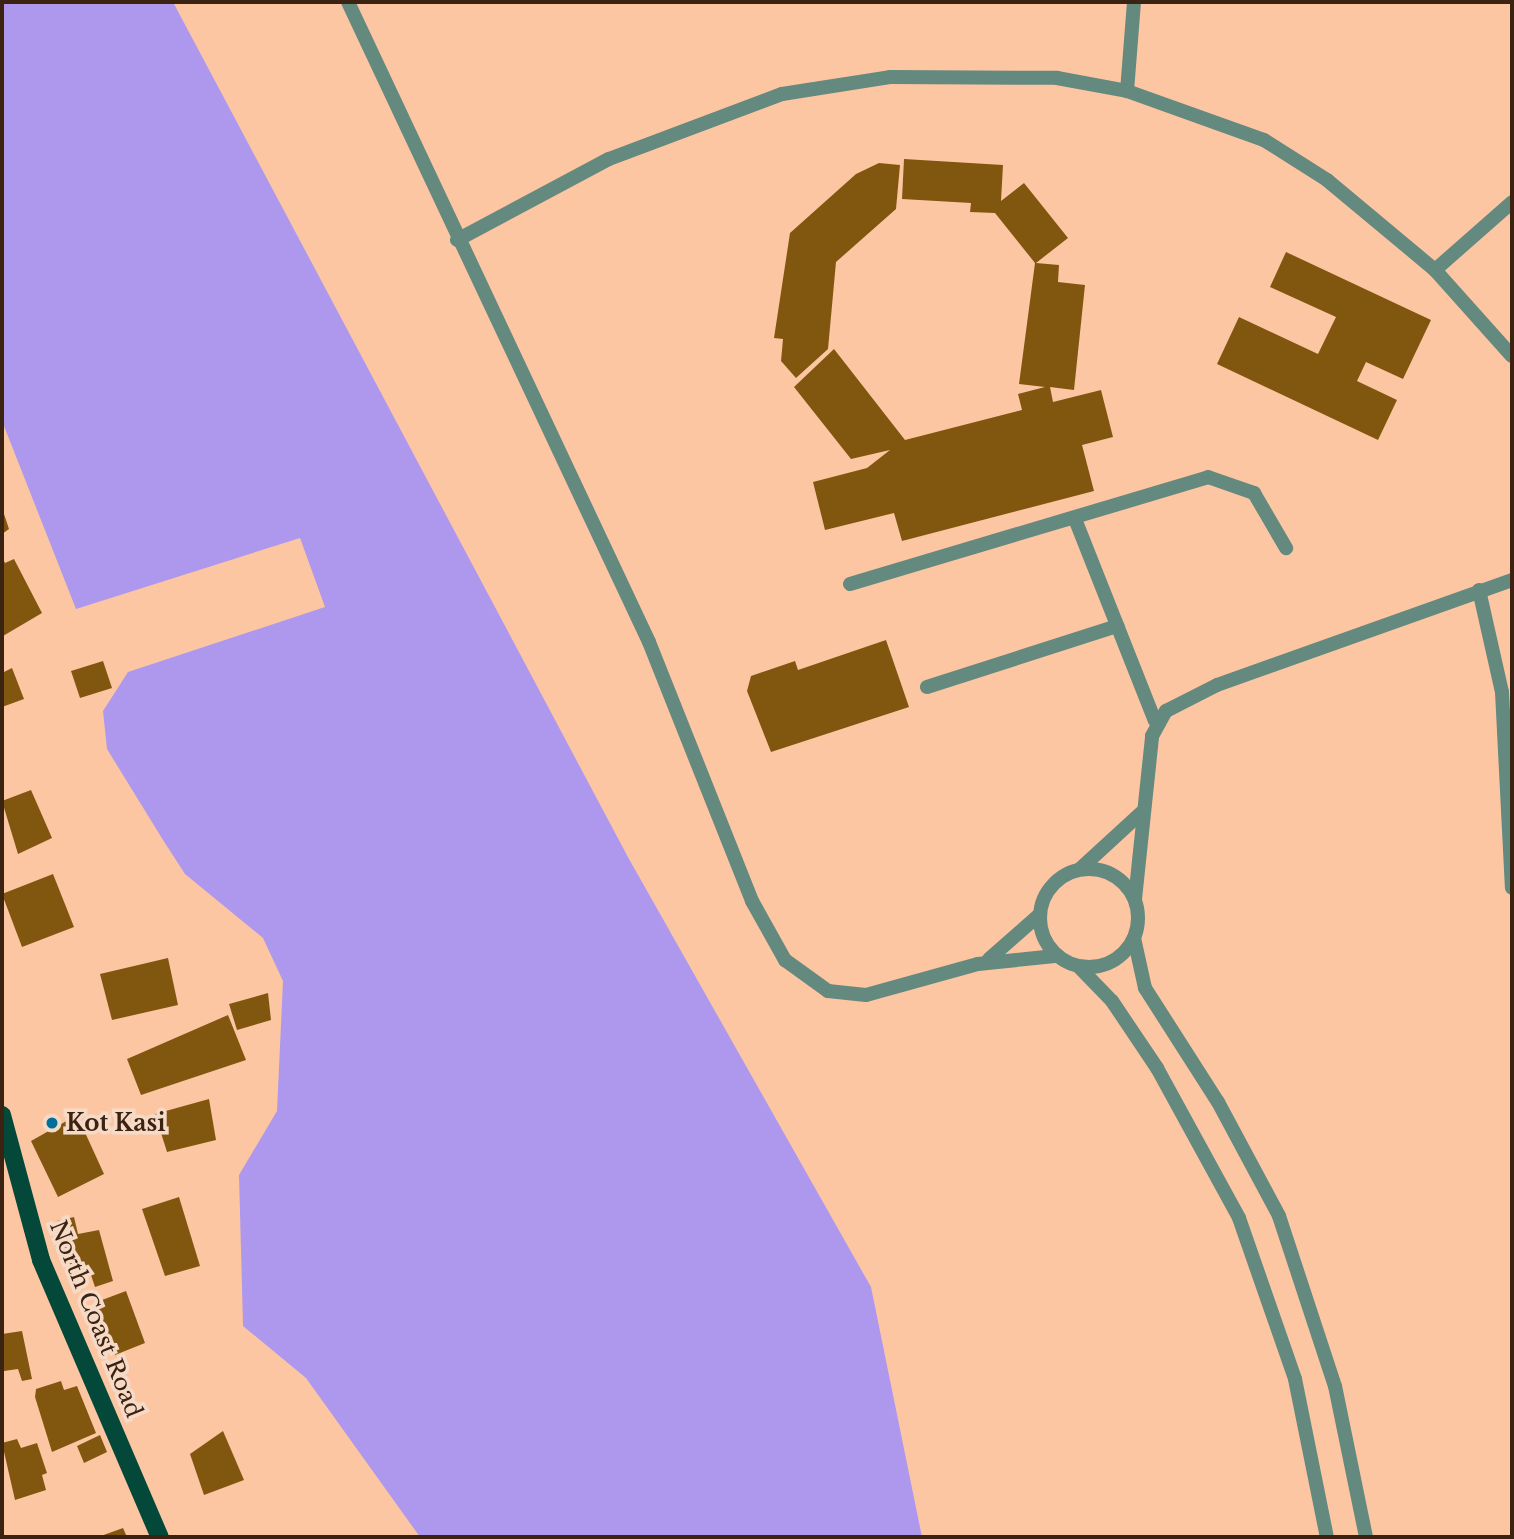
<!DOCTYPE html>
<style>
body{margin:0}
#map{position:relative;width:1514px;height:1539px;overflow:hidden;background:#fdc6a3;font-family:"Libre Baskerville",serif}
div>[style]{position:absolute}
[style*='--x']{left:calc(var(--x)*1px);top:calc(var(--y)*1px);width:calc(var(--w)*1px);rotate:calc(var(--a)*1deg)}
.water>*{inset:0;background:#ad98ed}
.building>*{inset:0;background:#815710}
.service>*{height:14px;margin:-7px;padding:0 7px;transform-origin:7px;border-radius:7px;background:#64897e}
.minor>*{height:14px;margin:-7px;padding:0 7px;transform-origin:7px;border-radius:7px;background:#64897e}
.tertiary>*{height:14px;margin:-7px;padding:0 7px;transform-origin:7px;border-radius:7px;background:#64897e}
.tertiary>.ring{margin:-7px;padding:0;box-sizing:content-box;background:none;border:14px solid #64897e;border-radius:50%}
.primary>*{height:18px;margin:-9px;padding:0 9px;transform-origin:9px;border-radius:9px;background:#04483a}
.dots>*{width:19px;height:19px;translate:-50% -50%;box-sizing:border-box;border:4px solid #f6dac8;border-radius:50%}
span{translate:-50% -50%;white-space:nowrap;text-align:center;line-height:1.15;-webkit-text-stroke:7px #f6dac8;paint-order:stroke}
.poi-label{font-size:23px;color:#3c2210;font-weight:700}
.left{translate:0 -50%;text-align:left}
.street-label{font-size:23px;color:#3c2210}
.frame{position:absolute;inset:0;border:4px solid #3c2210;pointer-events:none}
</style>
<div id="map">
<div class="water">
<div style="clip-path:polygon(2px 2px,173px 2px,629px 859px,871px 1287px,922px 1537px,420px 1537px,306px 1378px,243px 1326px,239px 1175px,277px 1111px,283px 981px,263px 938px,185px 874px,163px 840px,107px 749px,103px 711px,128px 672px,325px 607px,300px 538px,76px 609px,2px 421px)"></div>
</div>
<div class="building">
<div style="clip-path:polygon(904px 159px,1003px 165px,1001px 201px,1024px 183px,1068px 238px,1036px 263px,1059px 265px,1058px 282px,1085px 285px,1074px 390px,1050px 387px,1053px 402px,1101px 390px,1113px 437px,1082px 445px,1094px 491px,902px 541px,894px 513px,825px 530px,813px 482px,867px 468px,890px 450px,851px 459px,794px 387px,834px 349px,905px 440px,1022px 410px,1018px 394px,1045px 387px,1019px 384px,1035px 263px,995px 213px,970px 212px,971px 203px,902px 199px)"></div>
<div style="clip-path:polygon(879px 163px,900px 165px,896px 209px,836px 262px,828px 349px,796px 378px,781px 361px,783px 339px,774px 338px,790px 233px,856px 174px)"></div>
<div style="clip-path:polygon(1286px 252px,1431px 320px,1403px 379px,1366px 362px,1357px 381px,1397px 400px,1378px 440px,1217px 364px,1239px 317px,1318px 354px,1336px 317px,1270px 287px)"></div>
<div style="clip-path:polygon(2px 508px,9px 529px,2px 534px)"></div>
<div style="clip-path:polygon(2px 557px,5px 563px,14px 559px,42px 613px,3px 636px)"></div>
<div style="clip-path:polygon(886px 640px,909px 707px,771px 752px,747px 691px,751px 676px,795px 661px,798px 670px)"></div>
<div style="clip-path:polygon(103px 661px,112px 688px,80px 698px,71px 671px)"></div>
<div style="clip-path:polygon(12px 668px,24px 699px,2px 707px,2px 673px)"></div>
<div style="clip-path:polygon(31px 790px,52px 838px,18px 854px,2px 801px)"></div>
<div style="clip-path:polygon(53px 874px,74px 927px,22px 947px,2px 894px)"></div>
<div style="clip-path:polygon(168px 958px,178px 1005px,112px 1020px,100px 974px)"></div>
<div style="clip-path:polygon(268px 993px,271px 1020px,237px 1030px,229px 1004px)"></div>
<div style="clip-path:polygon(228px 1015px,246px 1060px,141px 1095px,127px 1059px)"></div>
<div style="clip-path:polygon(209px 1099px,216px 1140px,167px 1152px,155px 1114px)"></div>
<div style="clip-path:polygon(77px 1115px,104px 1174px,58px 1197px,31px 1141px)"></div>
<div style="clip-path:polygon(179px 1197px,200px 1266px,165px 1276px,142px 1209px)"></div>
<div style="clip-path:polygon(74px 1217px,78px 1234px,99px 1230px,113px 1281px,95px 1287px,91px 1275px,74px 1279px,57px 1221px)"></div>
<div style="clip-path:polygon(126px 1291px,145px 1343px,115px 1355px,94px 1303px)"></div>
<div style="clip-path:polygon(22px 1331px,32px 1379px,22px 1381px,18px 1369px,4px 1371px,2px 1334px)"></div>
<div style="clip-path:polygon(61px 1381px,64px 1390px,77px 1386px,96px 1433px,52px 1452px,35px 1397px,36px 1389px)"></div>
<div style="clip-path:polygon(223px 1431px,244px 1480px,204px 1495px,190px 1454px)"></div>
<div style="clip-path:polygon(100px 1435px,107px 1452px,84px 1463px,77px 1446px)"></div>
<div style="clip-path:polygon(17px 1439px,21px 1448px,37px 1443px,47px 1473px,42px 1475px,46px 1490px,15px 1500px,2px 1443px)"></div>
<div style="clip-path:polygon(123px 1528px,127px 1537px,98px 1537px)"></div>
</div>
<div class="service">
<div style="--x:1075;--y:519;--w:217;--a:68.4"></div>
<div style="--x:850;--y:584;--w:374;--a:-16.6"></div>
<div style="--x:1208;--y:477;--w:49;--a:19.2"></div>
<div style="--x:1254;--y:493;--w:64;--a:59.8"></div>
<div style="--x:927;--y:687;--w:200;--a:-17.8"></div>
</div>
<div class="minor">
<div style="--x:1127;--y:91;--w:89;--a:-85.5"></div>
<div style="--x:457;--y:240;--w:172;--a:-28.1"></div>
<div style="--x:609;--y:159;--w:185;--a:-20.6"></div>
<div style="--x:782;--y:94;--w:109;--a:-8.9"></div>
<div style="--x:890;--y:77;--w:167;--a:0.3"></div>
<div style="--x:1057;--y:78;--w:71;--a:10.5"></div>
<div style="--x:1127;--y:91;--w:145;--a:19.7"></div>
<div style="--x:1264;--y:140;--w:75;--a:32.4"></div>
<div style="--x:1327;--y:180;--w:141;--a:39.8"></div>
<div style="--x:1435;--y:270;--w:115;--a:48.2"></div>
<div style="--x:1435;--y:270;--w:103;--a:-41.4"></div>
<div style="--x:1479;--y:590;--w:105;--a:77.3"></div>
<div style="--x:1502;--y:692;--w:196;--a:87.1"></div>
<div style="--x:1080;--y:869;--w:86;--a:-42.6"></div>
<div style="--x:1135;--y:899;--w:164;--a:-84"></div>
<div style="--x:1152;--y:736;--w:29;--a:-61"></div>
<div style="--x:1166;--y:711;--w:57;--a:-27"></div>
<div style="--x:1217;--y:685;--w:313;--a:-19.6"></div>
</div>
<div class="tertiary">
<div style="--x:348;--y:2;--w:707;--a:64.81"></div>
<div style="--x:649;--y:642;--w:279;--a:68.3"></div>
<div style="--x:752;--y:901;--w:68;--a:60.8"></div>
<div style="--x:785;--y:960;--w:53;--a:35.8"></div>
<div style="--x:828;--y:991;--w:38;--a:6"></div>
<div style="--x:866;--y:995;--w:116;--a:-15.5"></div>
<div style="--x:978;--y:964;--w:77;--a:-5.9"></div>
<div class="ring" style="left:1040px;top:869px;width:84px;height:84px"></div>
<div style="--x:1134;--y:938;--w:51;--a:77.6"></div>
<div style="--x:1145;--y:988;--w:135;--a:57.4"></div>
<div style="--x:1218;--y:1102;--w:129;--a:61.8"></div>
<div style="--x:1279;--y:1216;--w:179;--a:71.8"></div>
<div style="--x:1335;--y:1386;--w:154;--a:78.4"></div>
<div style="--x:989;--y:959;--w:67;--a:-41.3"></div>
<div style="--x:1079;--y:967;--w:47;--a:45.9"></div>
<div style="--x:1112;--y:1001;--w:81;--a:56.1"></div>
<div style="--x:1157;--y:1068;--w:171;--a:61.3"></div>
<div style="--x:1239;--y:1218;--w:170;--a:70.8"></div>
<div style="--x:1295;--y:1379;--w:161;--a:78.6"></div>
</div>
<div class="primary">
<div style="--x:2;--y:1115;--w:150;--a:74.9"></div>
<div style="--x:41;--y:1260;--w:301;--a:66.8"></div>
</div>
<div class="dots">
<div style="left:52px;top:1123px;background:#006f9a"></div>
</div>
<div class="poi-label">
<span class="left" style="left:66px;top:1123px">Kot Kasi</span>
</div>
<div class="street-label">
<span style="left:96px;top:1319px;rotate:68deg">North Coast Road</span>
</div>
<div class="frame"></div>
</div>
